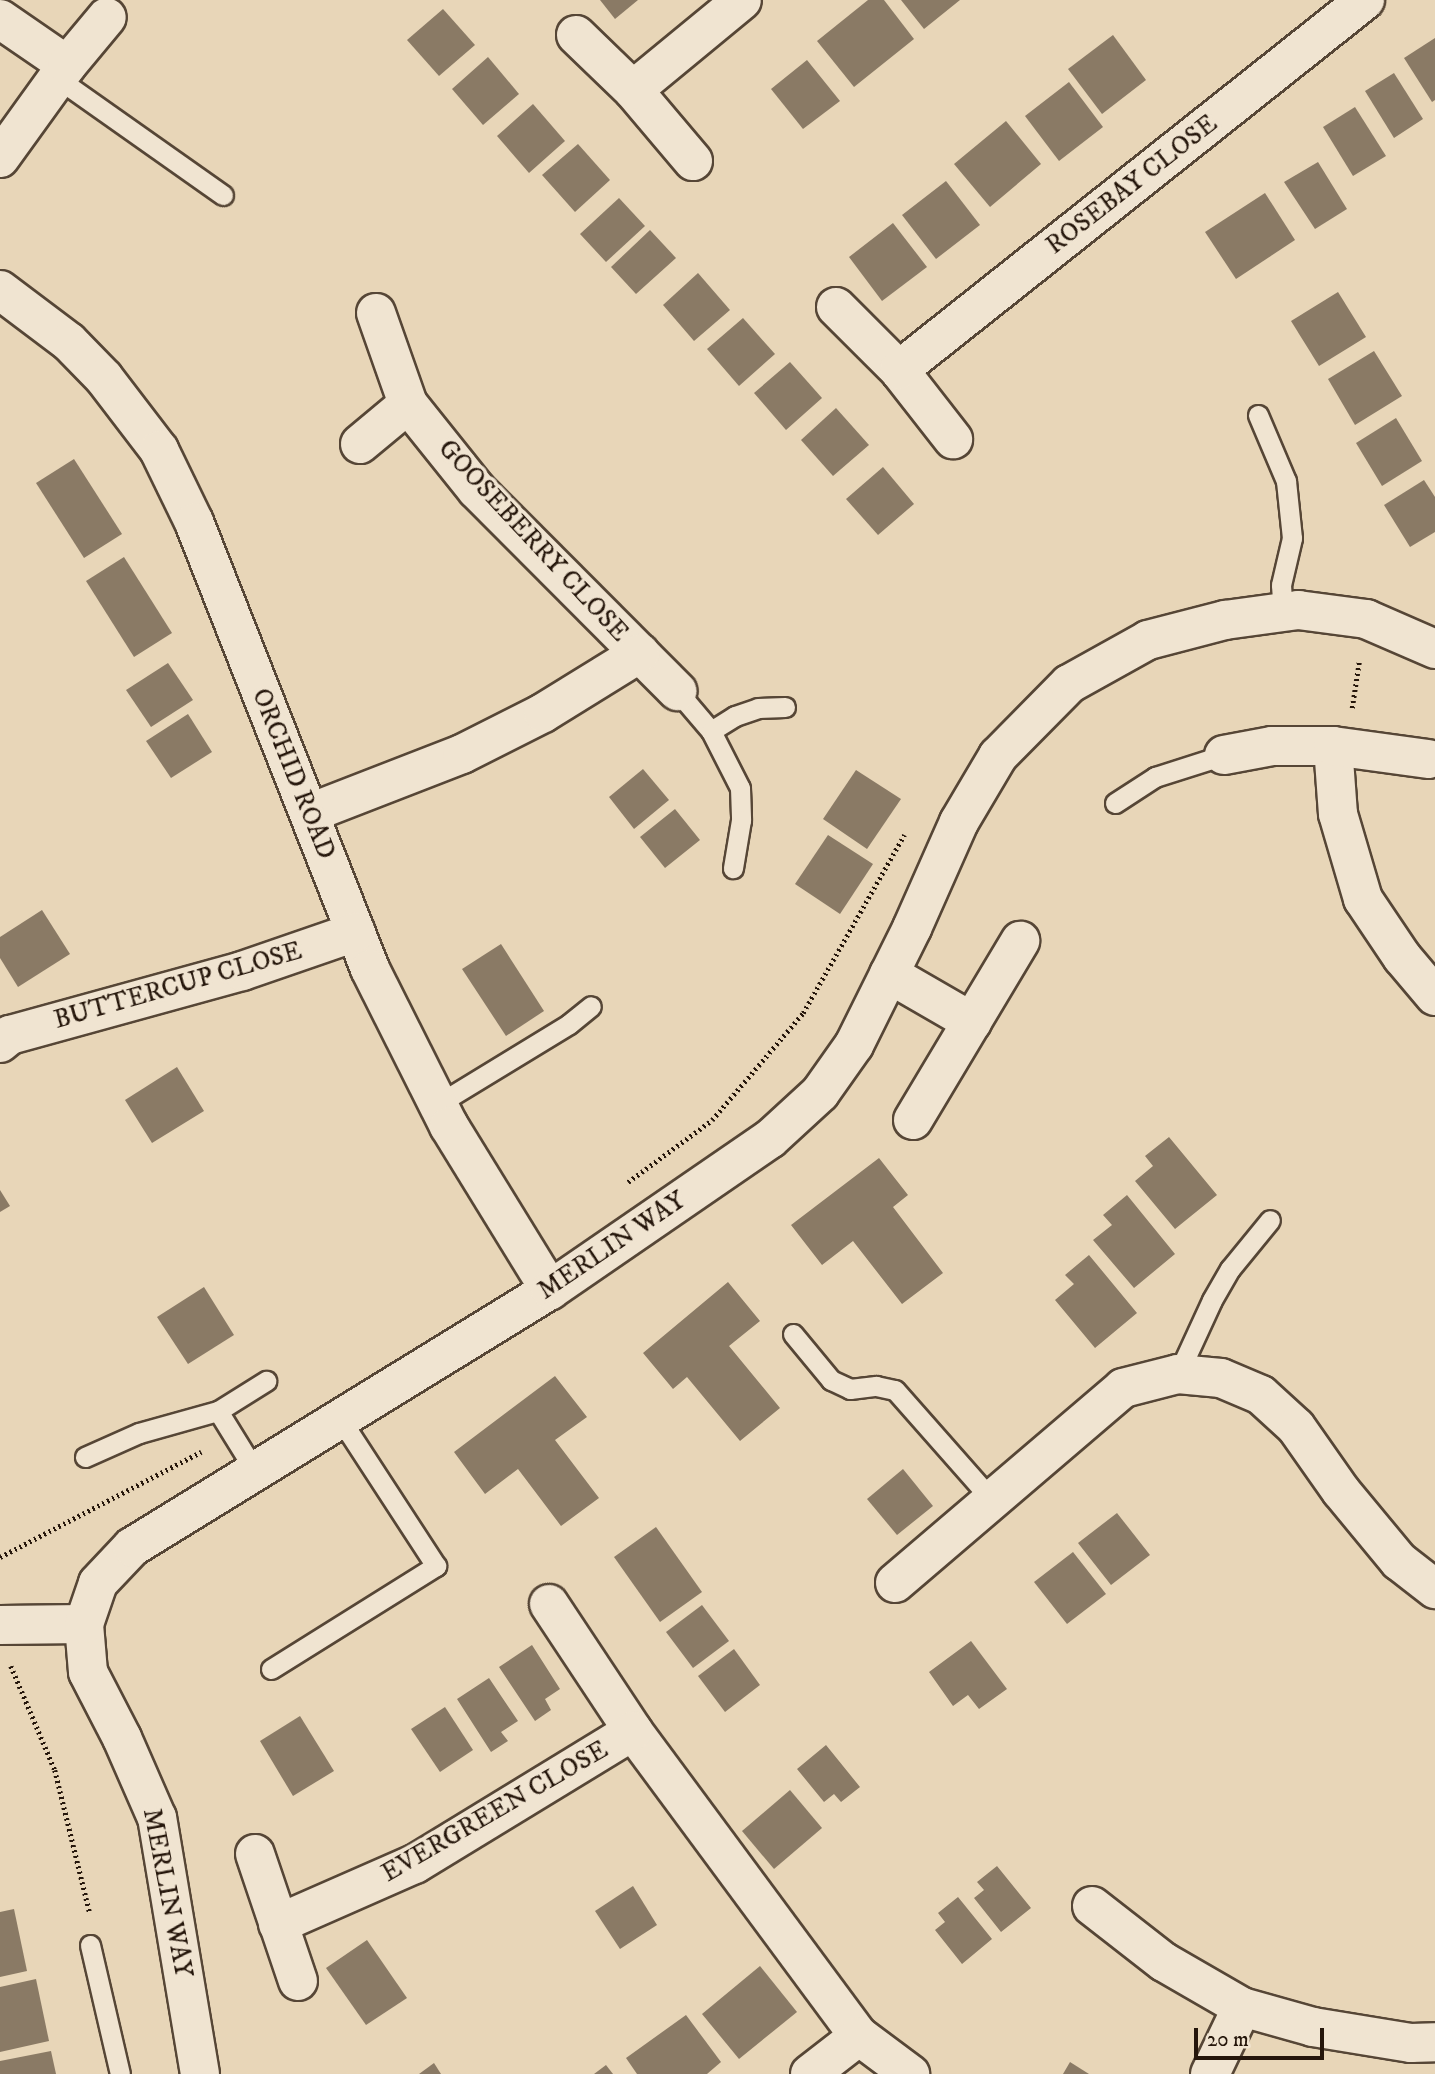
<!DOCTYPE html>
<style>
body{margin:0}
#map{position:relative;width:1435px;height:2074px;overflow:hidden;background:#e8d6b8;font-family:"IM FELL DW Pica",serif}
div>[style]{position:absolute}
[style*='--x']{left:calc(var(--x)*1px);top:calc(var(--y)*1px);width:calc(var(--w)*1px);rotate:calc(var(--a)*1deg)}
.building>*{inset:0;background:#8a7a65}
.path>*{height:4.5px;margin-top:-2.25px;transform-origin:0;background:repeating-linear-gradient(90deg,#25160b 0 2px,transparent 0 5.5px)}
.roads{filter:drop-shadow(2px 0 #564636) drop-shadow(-2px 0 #564636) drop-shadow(0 2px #564636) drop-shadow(0 -2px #564636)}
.lane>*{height:19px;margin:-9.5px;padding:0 9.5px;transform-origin:9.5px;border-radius:9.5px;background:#f0e4d1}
.street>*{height:38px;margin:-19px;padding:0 19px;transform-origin:19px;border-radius:19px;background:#f0e4d1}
span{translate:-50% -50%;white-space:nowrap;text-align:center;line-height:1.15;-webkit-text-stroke:7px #f0e4d1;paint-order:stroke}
.street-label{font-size:26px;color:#25160b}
.scale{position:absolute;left:1194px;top:2028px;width:130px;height:32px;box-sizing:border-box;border:4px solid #25160b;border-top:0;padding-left:9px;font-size:21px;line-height:24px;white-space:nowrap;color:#25160b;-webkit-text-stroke:5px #f0e4d1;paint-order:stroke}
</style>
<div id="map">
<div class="building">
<div style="clip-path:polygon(600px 0,638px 0,615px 19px)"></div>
<div style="clip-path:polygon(868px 0,884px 0,914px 39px,854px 87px,817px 41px)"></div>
<div style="clip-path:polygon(901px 0,960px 0,924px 29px)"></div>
<div style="clip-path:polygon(443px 9px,475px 45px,439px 76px,407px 40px)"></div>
<div style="clip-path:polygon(1113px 35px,1146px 80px,1102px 114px,1068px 69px)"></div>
<div style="clip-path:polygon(1435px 38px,1435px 100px,1432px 102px,1404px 58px)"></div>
<div style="clip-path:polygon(488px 57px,519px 94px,483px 125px,452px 89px)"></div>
<div style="clip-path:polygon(807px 60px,840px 101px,803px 129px,771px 89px)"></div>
<div style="clip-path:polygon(1394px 73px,1423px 119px,1394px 138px,1365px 91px)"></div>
<div style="clip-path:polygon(1069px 82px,1103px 127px,1059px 161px,1025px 116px)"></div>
<div style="clip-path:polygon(533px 104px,565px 141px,529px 173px,497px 136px)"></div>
<div style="clip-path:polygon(1355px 107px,1386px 156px,1353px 176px,1323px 127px)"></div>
<div style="clip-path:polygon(1006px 121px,1041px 164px,990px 207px,954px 164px)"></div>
<div style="clip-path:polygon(578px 144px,610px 180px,575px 212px,542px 175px)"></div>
<div style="clip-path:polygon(1318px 162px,1347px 209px,1315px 229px,1284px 182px)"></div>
<div style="clip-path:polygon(946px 181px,980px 225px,936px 259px,902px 215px)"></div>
<div style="clip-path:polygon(1265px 193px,1295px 240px,1236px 279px,1205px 232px)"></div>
<div style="clip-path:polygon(619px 198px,645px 226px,606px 262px,580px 234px)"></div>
<div style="clip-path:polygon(893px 223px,927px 267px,882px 301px,849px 257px)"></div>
<div style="clip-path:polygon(650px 230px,676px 258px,636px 294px,611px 267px)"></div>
<div style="clip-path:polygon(698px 273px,730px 310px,694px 341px,663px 305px)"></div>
<div style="clip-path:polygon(1338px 292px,1366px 337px,1319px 366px,1291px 321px)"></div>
<div style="clip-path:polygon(743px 318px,775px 354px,739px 386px,707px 349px)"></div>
<div style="clip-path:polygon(1374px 351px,1402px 396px,1355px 425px,1328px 379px)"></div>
<div style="clip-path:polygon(790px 362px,822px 398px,786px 430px,754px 393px)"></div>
<div style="clip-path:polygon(836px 408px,869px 445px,833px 476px,801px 440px)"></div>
<div style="clip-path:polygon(1396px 418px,1422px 461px,1382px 486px,1356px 443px)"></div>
<div style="clip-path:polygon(74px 459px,122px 534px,84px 558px,36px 483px)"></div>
<div style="clip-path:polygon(883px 467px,914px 504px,878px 535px,846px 499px)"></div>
<div style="clip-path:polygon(1424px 480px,1435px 497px,1435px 532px,1410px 547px,1384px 505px)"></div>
<div style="clip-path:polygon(124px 557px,172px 633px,134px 657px,86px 581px)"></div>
<div style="clip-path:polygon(168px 663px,193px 700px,151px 727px,126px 690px)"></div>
<div style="clip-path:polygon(188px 714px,212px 752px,171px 778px,146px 741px)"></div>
<div style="clip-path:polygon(643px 769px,669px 800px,634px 829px,609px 797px)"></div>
<div style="clip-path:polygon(856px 770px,901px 799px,867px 849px,823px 819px)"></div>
<div style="clip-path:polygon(675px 809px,700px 840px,665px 868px,640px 837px)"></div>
<div style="clip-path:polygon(828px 835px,873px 864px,840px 914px,795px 884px)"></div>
<div style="clip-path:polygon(42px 910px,70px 954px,18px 987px,0 958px,0 937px)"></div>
<div style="clip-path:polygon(501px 944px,544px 1011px,506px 1036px,462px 969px)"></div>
<div style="clip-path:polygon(177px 1067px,204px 1111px,152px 1143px,125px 1100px)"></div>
<div style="clip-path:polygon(1169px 1137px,1217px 1195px,1175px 1229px,1135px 1181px,1153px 1166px,1145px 1156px)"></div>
<div style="clip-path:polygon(879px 1158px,908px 1195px,893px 1207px,943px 1273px,902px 1304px,853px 1241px,822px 1265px,791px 1225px)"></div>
<div style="clip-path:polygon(0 1190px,10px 1206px,0 1212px)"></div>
<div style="clip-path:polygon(1127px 1195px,1175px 1254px,1134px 1288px,1093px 1240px,1112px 1225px,1103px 1215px)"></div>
<div style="clip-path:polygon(1089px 1255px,1137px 1313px,1095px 1348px,1055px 1300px,1074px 1284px,1065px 1275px)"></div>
<div style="clip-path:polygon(728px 1282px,760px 1321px,729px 1346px,780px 1408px,740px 1441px,687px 1377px,673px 1389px,643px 1353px)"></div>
<div style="clip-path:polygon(204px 1287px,234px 1335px,188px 1364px,157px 1317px)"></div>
<div style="clip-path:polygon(555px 1376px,587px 1417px,555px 1440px,599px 1498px,561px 1526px,518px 1469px,485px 1494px,454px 1452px)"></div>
<div style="clip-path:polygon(903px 1469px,933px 1506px,897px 1535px,867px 1499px)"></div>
<div style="clip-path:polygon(1117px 1513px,1150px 1555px,1111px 1585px,1078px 1543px)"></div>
<div style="clip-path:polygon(656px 1527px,702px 1592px,660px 1622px,614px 1557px)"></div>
<div style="clip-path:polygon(1073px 1552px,1106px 1594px,1067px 1624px,1034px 1582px)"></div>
<div style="clip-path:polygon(702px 1605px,729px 1641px,693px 1668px,666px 1632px)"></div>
<div style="clip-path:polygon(971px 1641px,1007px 1689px,979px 1709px,968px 1695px,953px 1706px,929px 1672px)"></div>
<div style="clip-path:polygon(532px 1645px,560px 1689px,545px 1699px,551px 1710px,535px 1721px,499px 1667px)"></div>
<div style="clip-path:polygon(734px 1649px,760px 1685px,725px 1712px,698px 1676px)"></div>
<div style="clip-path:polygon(489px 1678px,518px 1721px,501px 1732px,508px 1741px,491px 1752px,457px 1699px)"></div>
<div style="clip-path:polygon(445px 1707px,473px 1750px,440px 1772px,411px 1729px)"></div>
<div style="clip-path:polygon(300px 1716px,334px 1771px,293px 1796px,260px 1741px)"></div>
<div style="clip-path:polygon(826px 1745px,860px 1787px,841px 1802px,834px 1794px,824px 1802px,797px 1769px)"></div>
<div style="clip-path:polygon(790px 1790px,822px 1828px,774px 1869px,742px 1831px)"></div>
<div style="clip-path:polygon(997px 1866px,1031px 1908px,1001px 1932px,974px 1898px,984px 1890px,977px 1882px)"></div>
<div style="clip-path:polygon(633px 1886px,657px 1925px,620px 1949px,595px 1911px)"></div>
<div style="clip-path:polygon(958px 1897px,992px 1939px,962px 1964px,935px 1930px,945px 1922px,938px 1913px)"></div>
<div style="clip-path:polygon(14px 1909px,27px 1971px,0 1977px,0 1912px)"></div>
<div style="clip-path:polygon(367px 1940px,407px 1998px,366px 2025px,326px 1968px)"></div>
<div style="clip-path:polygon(760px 1966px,797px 2012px,739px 2059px,702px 2014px)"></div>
<div style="clip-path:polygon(36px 1979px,49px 2041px,0 2052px,0 1987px)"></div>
<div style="clip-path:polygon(686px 2015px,721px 2062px,707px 2074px,637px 2074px,626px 2058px)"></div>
<div style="clip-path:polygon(51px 2051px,56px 2074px,0 2074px,0 2061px)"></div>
<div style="clip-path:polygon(1070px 2062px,1089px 2074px,1063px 2074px)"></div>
<div style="clip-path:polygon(434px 2063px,441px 2074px,419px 2074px)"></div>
<div style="clip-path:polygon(606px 2065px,613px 2074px,594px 2074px)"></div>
</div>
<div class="path">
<div style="--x:1352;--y:708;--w:47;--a:-81.3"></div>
<div style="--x:628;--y:1182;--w:104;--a:-36.4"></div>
<div style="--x:712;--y:1120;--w:140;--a:-49.6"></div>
<div style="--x:803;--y:1013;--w:205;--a:-60.4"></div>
<div style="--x:0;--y:1557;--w:227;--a:-27.6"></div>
<div style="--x:11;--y:1666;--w:113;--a:67.1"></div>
<div style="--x:55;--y:1770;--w:148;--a:76.3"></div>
</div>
<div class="roads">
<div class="lane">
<div style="--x:57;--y:78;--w:203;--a:35.2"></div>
<div style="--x:1258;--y:415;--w:72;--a:67"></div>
<div style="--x:1286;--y:481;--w:57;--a:84"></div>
<div style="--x:1292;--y:538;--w:48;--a:103.2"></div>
<div style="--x:1281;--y:585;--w:27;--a:86"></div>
<div style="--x:677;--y:691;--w:52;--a:49.6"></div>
<div style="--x:711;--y:731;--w:64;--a:63"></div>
<div style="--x:740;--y:788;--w:32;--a:88"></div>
<div style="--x:741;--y:820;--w:49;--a:99.5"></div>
<div style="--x:711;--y:731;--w:28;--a:-32"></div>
<div style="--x:735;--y:716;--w:24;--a:-19"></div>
<div style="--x:758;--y:708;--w:27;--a:-2"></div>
<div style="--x:1115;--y:803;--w:48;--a:-33"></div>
<div style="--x:1155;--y:777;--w:72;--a:-17.7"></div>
<div style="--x:438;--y:1104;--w:153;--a:-31.4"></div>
<div style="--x:569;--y:1024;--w:28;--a:-39"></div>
<div style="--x:793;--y:1334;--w:60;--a:50.4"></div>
<div style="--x:831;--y:1380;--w:21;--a:25"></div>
<div style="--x:850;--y:1389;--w:26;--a:-7"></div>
<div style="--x:876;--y:1386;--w:19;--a:12"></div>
<div style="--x:895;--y:1390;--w:147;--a:48.6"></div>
<div style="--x:1178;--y:1374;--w:81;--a:-65.3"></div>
<div style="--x:1212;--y:1300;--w:36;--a:-60"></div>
<div style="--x:1230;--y:1269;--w:63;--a:-50.8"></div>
<div style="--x:218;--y:1411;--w:70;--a:58.3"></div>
<div style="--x:85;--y:1457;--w:59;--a:-24"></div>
<div style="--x:139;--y:1433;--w:82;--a:-15.6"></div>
<div style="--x:218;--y:1411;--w:57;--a:-32"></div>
<div style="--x:271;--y:1669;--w:195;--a:-32"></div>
<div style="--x:436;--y:1566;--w:176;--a:-123.1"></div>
<div style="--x:90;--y:1945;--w:132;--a:76.9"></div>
</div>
<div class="street">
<div style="--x:0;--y:19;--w:81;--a:34.5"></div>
<div style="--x:576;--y:35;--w:79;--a:44"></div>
<div style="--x:633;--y:90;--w:93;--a:49.8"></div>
<div style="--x:633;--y:90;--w:141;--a:-39.5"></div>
<div style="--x:0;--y:158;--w:115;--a:-54.2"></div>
<div style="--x:67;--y:65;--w:62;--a:-50.2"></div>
<div style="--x:0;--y:290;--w:86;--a:37"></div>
<div style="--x:69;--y:342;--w:50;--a:45.8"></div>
<div style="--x:104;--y:378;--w:91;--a:52.6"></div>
<div style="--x:159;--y:450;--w:80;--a:64.1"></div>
<div style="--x:194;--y:522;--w:480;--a:68.5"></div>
<div style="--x:370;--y:969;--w:176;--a:63.3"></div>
<div style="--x:449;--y:1126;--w:193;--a:58.4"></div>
<div style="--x:836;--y:307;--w:89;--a:45"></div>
<div style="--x:899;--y:370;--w:88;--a:52"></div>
<div style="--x:376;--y:313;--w:96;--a:70.6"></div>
<div style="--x:408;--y:404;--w:110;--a:51.3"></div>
<div style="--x:477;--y:490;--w:284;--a:45.1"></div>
<div style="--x:899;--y:370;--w:595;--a:-38.45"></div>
<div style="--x:360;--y:444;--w:62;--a:-39.8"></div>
<div style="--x:1333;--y:746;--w:68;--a:85.8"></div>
<div style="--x:1338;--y:814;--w:89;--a:73.6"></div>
<div style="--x:1363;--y:899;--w:70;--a:56.1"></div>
<div style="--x:1402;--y:957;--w:51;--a:49.8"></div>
<div style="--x:1224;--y:755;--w:49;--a:-10.6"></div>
<div style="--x:1272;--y:746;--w:61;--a:0"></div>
<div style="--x:1333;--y:746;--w:96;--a:7.8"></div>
<div style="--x:310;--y:813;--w:163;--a:-21.2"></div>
<div style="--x:462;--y:754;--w:91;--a:-26.8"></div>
<div style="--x:543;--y:713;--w:114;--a:-31.7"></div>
<div style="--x:889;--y:974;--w:96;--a:30"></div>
<div style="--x:0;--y:1043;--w:13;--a:-39"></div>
<div style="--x:10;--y:1035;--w:241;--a:-15.4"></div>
<div style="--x:242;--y:971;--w:120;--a:-19"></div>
<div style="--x:913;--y:1120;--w:209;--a:-59.1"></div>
<div style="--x:895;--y:1583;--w:300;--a:-40.5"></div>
<div style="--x:1123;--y:1388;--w:57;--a:-14.3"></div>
<div style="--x:1178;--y:1374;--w:43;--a:5.3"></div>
<div style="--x:1221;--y:1378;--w:43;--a:23"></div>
<div style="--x:1261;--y:1395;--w:47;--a:42.4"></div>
<div style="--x:1296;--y:1427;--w:78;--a:54.9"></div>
<div style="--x:1341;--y:1491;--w:91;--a:50.4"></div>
<div style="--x:1399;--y:1561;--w:46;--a:37.9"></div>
<div style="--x:549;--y:1604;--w:152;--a:56.5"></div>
<div style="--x:633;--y:1731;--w:380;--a:53.5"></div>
<div style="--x:859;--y:2036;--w:64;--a:36.7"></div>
<div style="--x:0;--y:1625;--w:84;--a:-0.7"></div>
<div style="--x:255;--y:1854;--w:134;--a:71.3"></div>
<div style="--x:1092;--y:1906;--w:91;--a:37.9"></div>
<div style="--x:1164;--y:1962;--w:90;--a:30"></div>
<div style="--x:1242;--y:2007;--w:74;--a:15.7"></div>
<div style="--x:1313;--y:2027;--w:99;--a:9.3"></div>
<div style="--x:1411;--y:2043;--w:24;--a:-2"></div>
<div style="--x:278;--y:1924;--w:150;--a:-23.7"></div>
<div style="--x:415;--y:1864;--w:255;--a:-31.4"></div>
<div style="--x:200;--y:2074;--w:260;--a:-99.5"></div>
<div style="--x:157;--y:1818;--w:87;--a:-113.6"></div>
<div style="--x:122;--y:1738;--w:74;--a:-117.3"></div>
<div style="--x:88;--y:1672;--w:48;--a:-94.8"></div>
<div style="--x:84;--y:1624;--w:43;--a:-71.1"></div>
<div style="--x:98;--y:1583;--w:50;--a:-46.6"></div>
<div style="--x:132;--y:1547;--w:491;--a:-31.6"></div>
<div style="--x:550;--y:1290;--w:267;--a:-34.5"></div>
<div style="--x:770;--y:1139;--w:68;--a:-42.6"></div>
<div style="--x:820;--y:1093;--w:59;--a:-54.7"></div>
<div style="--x:854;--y:1045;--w:131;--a:-63.6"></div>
<div style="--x:912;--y:928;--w:116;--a:-66.1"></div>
<div style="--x:959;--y:822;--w:77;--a:-59.4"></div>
<div style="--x:998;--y:756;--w:101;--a:-45.4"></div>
<div style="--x:1069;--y:684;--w:90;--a:-29.1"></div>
<div style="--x:1148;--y:640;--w:80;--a:-14.6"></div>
<div style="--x:1225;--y:620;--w:74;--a:-7.8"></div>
<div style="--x:1298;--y:610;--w:69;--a:7.5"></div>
<div style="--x:1366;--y:619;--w:75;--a:23.5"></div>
<div style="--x:810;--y:2074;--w:62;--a:-37.8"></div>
<div style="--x:1210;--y:2074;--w:74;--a:-64.5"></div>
</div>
</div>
<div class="street-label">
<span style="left:1132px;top:185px;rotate:-38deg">ROSEBAY CLOSE</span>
<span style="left:533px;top:541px;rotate:47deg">GOOSEBERRY CLOSE</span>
<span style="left:293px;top:774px;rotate:68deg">ORCHID ROAD</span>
<span style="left:178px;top:986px;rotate:-16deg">BUTTERCUP CLOSE</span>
<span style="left:612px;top:1246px;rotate:-34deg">MERLIN WAY</span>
<span style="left:495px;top:1812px;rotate:-30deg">EVERGREEN CLOSE</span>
<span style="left:167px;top:1893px;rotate:79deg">MERLIN WAY</span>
</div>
<div class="scale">20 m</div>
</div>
